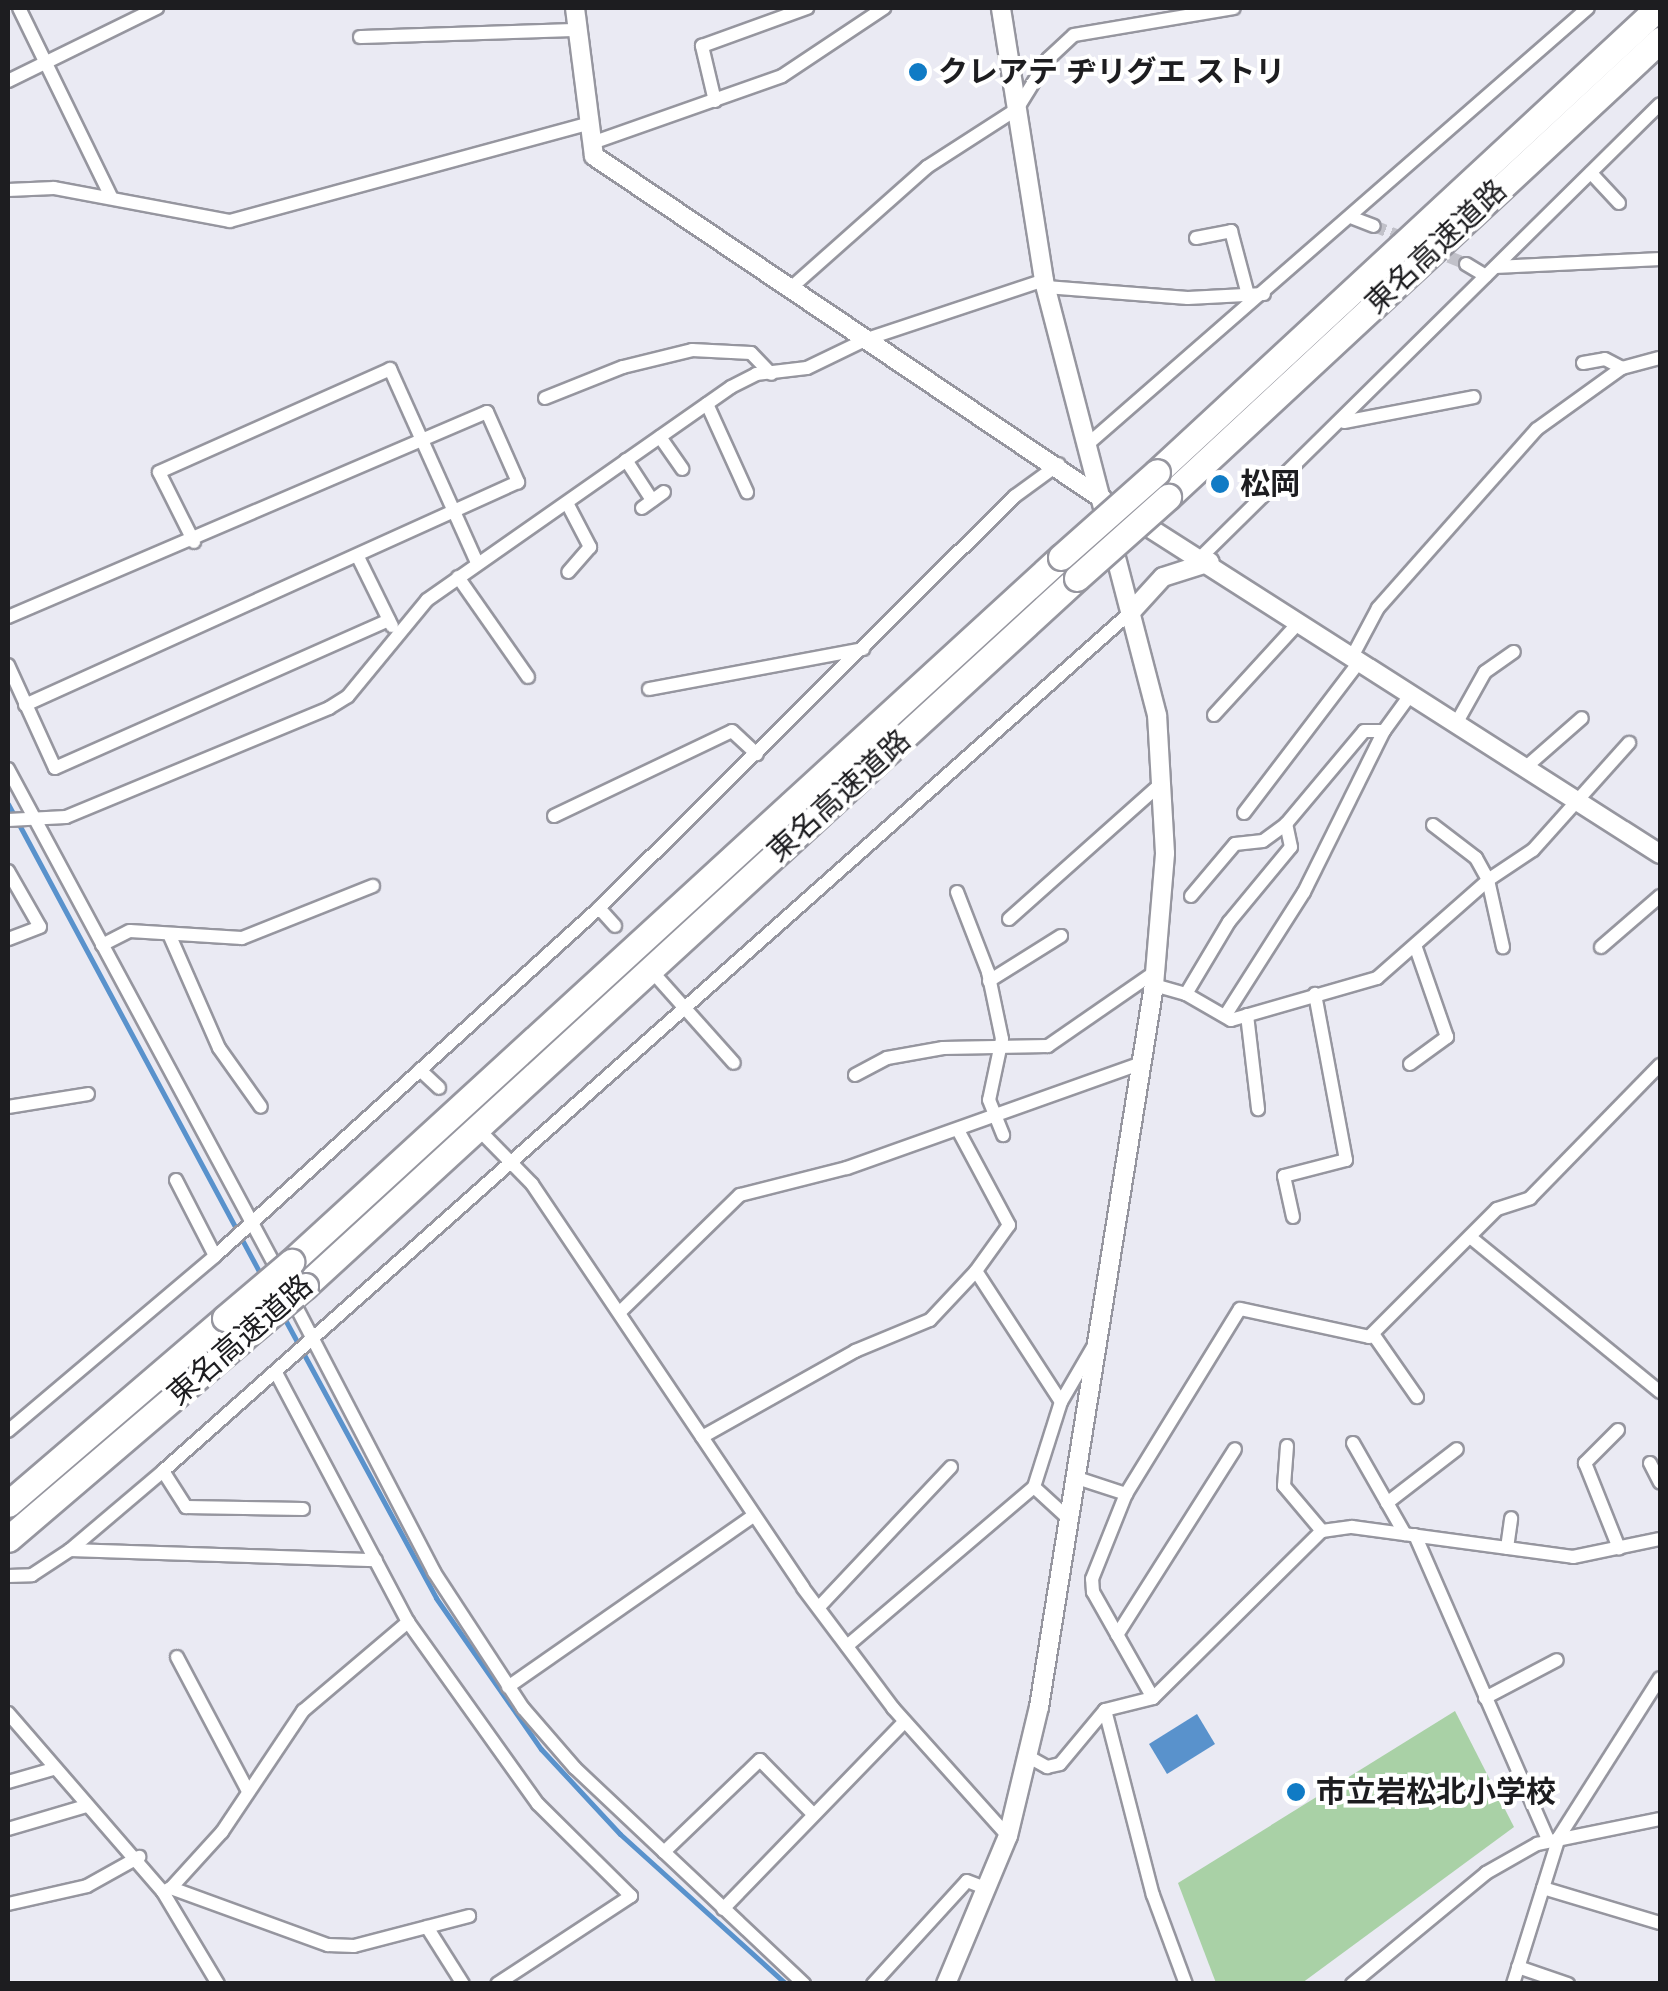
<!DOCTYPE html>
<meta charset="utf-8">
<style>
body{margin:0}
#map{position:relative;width:1668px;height:1991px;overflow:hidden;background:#eaeaf3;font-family:"Work Sans","Noto Sans JP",sans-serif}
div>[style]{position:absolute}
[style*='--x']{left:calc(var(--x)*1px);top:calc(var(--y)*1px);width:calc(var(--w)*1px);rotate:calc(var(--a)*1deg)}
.green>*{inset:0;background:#a9d1a6}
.water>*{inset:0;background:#5992cc}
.stream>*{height:5px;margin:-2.5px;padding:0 2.5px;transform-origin:2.5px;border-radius:2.5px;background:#5992cc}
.street-tunnel>*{height:12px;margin-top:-6px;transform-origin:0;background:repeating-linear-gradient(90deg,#c1c1c9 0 12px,transparent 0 18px)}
.roads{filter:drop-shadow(2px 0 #96969f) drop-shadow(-2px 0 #96969f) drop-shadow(0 2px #96969f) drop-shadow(0 -2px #96969f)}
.street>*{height:12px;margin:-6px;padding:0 6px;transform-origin:6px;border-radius:6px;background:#fff}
.secondary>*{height:18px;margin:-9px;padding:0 9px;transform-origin:9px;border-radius:9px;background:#fff}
.highway>*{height:25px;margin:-12.5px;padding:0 12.5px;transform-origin:12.5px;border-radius:12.5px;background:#fff}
.bridges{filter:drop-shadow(2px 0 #96969f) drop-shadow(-2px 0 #96969f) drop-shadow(0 2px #96969f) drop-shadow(0 -2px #96969f)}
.highway-bridge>*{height:25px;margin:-12.5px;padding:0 12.5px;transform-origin:12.5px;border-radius:12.5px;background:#fff}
.dots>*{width:28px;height:28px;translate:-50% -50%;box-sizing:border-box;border:5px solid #fff;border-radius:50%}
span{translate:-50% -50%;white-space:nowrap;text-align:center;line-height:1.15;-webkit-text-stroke:8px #fff;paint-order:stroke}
.poi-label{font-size:30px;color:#1d1d20;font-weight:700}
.left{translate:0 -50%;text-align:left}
.street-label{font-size:30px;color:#1d1d20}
.frame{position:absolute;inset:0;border:10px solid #1d1d20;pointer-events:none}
</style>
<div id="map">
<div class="green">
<div style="clip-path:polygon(1455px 1711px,1514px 1827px,1302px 1983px,1216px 1983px,1178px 1883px)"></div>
</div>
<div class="water">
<div style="clip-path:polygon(1197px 1714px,1215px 1744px,1167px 1774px,1149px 1744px)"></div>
</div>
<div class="stream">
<div style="--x:8;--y:804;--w:537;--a:61.76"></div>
<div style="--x:282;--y:1314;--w:323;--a:61.5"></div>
<div style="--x:436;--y:1598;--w:184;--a:55.2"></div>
<div style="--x:541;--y:1749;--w:116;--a:47.1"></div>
<div style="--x:620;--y:1834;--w:224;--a:42.1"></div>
</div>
<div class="street-tunnel">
<div style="--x:1374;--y:226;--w:37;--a:22"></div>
<div style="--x:1432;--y:250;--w:37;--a:22"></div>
</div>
<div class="roads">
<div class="street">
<div style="--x:19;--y:8;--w:210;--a:64"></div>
<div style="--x:360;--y:37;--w:215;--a:-1.9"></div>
<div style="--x:8;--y:81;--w:166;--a:-26.1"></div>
<div style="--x:715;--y:101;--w:57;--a:-103.3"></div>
<div style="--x:702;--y:46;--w:112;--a:-19.9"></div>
<div style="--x:592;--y:143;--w:201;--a:-19.4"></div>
<div style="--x:782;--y:76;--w:123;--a:-33.7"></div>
<div style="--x:1591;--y:173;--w:41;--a:47"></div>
<div style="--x:8;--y:190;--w:46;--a:-2.5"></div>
<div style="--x:54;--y:188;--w:179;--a:10.6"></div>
<div style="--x:230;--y:221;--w:371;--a:-15.2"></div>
<div style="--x:1353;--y:218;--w:22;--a:21"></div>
<div style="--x:1196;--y:238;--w:36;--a:-11"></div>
<div style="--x:1231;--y:231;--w:66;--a:75.1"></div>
<div style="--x:1466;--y:264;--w:23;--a:31"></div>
<div style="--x:1496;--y:267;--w:164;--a:-2.8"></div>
<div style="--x:793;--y:286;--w:179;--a:-41.6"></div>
<div style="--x:927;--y:167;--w:107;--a:-32.8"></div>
<div style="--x:1017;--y:109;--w:59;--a:-58.2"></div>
<div style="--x:1048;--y:59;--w:35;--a:-43"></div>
<div style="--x:1074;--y:35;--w:162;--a:-9.6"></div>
<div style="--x:1046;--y:287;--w:142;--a:4.4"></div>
<div style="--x:1188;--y:298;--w:76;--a:-3"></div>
<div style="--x:1583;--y:363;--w:22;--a:-10"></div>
<div style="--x:1605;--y:359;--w:19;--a:28"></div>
<div style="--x:545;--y:398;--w:84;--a:-21.7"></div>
<div style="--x:623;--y:367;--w:71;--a:-13.8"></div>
<div style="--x:692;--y:350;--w:59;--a:2.9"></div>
<div style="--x:751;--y:353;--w:29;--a:46"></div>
<div style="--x:707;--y:404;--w:97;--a:65.6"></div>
<div style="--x:1344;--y:422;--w:132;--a:-10.9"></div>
<div style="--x:660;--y:437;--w:39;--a:55"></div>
<div style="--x:1088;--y:444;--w:663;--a:-41.09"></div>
<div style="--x:626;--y:460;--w:48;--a:57"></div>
<div style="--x:567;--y:503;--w:50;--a:62.4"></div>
<div style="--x:590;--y:547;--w:33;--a:131"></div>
<div style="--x:642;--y:508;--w:27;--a:-36"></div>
<div style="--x:194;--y:542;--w:78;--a:-116.6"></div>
<div style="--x:159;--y:472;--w:253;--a:-24"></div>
<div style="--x:390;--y:369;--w:213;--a:65.8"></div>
<div style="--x:358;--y:557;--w:77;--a:63.8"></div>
<div style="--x:1200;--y:558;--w:646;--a:-44.62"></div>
<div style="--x:458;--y:577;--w:122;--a:55"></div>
<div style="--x:8;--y:617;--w:521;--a:-23.17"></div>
<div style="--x:487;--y:412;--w:77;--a:66.1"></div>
<div style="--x:518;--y:482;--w:541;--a:155.66"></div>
<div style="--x:1353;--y:655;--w:53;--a:-62"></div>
<div style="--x:1378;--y:608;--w:239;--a:-48.4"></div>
<div style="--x:1537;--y:429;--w:105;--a:-35.7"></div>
<div style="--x:1622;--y:368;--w:39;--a:-15"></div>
<div style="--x:8;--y:665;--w:113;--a:65.5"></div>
<div style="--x:55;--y:768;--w:365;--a:-23.9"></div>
<div style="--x:649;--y:689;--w:218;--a:-10.6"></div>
<div style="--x:1214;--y:715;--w:127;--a:-47.5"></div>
<div style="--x:1457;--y:722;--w:57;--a:-60.8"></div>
<div style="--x:1485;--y:672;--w:35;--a:-35"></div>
<div style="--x:1526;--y:767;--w:74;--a:-41.2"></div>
<div style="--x:8;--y:769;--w:572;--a:61.73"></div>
<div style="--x:1244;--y:813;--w:191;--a:-52.7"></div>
<div style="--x:554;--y:816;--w:197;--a:-25.5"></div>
<div style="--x:732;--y:731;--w:34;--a:43"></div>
<div style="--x:8;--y:820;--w:58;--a:-3"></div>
<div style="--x:66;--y:817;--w:285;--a:-22.5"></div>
<div style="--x:329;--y:708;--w:22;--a:-32"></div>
<div style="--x:348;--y:696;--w:124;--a:-50.5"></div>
<div style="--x:427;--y:600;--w:371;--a:-35"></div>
<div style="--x:731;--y:387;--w:28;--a:-27"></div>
<div style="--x:756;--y:374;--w:51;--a:-6.7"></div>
<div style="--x:807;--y:368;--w:67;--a:-25.8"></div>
<div style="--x:867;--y:339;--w:187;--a:-18.4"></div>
<div style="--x:1433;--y:825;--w:54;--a:37.5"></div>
<div style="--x:1476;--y:858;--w:25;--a:61"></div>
<div style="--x:1488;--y:880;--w:69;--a:77.4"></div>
<div style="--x:8;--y:871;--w:64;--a:60.3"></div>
<div style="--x:40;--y:927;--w:34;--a:159"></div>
<div style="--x:957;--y:892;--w:86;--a:68.8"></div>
<div style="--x:988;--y:972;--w:68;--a:78.2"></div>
<div style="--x:1002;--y:1039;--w:62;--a:102"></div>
<div style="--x:989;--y:1100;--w:38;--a:68"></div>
<div style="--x:1191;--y:896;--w:68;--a:-49.8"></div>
<div style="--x:1235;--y:844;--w:28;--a:-6"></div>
<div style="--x:1263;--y:841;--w:29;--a:-36"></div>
<div style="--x:1286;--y:824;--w:121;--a:-50"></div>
<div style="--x:1364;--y:731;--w:20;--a:0"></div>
<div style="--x:1384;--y:731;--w:46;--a:-53.9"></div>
<div style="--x:599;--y:908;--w:24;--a:48"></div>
<div style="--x:1009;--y:919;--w:206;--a:-41.7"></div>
<div style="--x:169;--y:934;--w:124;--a:66.3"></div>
<div style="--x:219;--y:1048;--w:72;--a:54.6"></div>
<div style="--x:102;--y:945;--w:31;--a:-27"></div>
<div style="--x:130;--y:931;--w:112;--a:3.6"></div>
<div style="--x:242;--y:938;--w:141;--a:-21.7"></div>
<div style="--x:1601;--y:947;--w:78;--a:-40.8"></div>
<div style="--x:657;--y:977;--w:115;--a:48.2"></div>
<div style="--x:989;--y:981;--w:85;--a:-32"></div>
<div style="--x:1154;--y:985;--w:33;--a:16"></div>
<div style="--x:1186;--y:994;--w:52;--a:30"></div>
<div style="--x:1231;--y:1020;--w:152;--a:-16"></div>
<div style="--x:1377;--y:978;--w:148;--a:-41.4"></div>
<div style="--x:1488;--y:880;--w:54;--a:-33.7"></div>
<div style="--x:1533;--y:850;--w:144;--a:-48.1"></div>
<div style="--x:1186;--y:994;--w:84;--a:-59.2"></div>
<div style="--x:1229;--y:922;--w:97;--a:-50.4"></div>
<div style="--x:1291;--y:847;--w:24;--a:-102"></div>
<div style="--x:1247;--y:1015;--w:95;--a:83.3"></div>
<div style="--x:1225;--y:1016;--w:147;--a:-57.5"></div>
<div style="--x:1304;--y:892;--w:180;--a:-63.6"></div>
<div style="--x:1410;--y:1064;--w:46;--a:-36.1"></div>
<div style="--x:1447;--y:1037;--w:94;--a:-109.2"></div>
<div style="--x:420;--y:1070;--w:26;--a:43"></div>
<div style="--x:855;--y:1075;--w:36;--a:-28"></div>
<div style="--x:887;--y:1058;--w:57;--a:-10.1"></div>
<div style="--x:943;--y:1048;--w:105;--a:-1.1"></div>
<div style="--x:1048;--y:1046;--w:130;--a:-34.7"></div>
<div style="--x:8;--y:1107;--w:81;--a:-9.2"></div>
<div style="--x:958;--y:1130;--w:108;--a:61.8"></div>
<div style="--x:1009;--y:1225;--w:57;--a:125.7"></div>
<div style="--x:976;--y:1271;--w:156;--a:57"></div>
<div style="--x:485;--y:1136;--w:67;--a:45.6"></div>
<div style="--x:532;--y:1184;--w:486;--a:56.1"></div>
<div style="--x:803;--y:1588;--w:150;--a:53.1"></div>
<div style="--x:893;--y:1708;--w:172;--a:48.1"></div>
<div style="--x:176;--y:1180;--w:85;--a:62.8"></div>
<div style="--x:1293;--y:1217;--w:42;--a:-102.4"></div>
<div style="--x:1284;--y:1176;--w:64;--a:-14.5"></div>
<div style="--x:1346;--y:1160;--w:169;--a:-100.6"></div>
<div style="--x:1470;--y:1237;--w:245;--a:39.2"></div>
<div style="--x:290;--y:1295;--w:312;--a:62.5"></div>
<div style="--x:434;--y:1572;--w:163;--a:56.8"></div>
<div style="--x:523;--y:1708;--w:79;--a:49.1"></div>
<div style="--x:575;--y:1768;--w:315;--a:43.3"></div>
<div style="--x:620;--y:1312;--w:168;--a:-44.3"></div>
<div style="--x:740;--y:1195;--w:110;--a:-14.2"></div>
<div style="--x:847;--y:1168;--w:313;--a:-19.6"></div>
<div style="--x:1373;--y:1334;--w:77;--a:55.1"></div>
<div style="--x:1618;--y:1430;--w:47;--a:135"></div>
<div style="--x:1585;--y:1463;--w:92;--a:68.2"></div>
<div style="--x:8;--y:1431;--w:271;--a:-40.2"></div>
<div style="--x:215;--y:1256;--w:518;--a:-42.18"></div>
<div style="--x:599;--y:908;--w:585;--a:-44.72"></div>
<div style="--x:1015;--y:496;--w:54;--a:-36"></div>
<div style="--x:702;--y:1437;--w:176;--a:-29.3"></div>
<div style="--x:855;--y:1351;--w:81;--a:-22.5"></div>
<div style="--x:930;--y:1320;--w:67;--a:-46.8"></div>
<div style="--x:1353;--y:1443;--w:105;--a:60.3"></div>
<div style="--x:1287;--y:1446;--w:40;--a:94.3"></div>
<div style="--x:1284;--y:1486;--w:59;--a:49.8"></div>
<div style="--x:1650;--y:1463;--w:22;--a:63"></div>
<div style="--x:163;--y:1471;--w:43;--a:57.4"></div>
<div style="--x:186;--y:1507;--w:117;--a:1"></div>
<div style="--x:1077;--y:1478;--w:52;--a:18.1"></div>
<div style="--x:1387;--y:1503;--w:88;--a:-37.6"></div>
<div style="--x:1070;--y:1520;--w:49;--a:-137.5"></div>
<div style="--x:1034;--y:1487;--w:89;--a:-72.4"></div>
<div style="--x:1061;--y:1402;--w:64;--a:-59.8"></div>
<div style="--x:1415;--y:1535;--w:333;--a:66.4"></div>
<div style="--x:1507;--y:1548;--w:30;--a:-82"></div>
<div style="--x:70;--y:1550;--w:306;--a:1.9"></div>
<div style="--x:8;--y:1576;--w:24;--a:-2"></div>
<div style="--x:32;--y:1575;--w:45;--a:-33.3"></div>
<div style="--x:70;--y:1550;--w:122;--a:-40.3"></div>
<div style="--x:163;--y:1471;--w:1294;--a:-41.59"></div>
<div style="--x:820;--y:1606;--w:191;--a:-46.7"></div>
<div style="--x:408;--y:1622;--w:224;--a:54.5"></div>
<div style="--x:538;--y:1804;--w:131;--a:44.7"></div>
<div style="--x:631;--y:1896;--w:160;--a:146.7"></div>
<div style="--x:1117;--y:1635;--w:220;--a:-57.6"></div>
<div style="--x:847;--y:1646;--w:245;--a:-40.4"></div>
<div style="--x:177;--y:1657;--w:152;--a:62.1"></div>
<div style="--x:508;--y:1687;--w:299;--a:-34.9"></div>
<div style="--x:1153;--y:1698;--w:122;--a:-119.5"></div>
<div style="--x:1093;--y:1592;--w:13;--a:-94"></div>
<div style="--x:1092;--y:1579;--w:92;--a:-68.2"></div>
<div style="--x:1126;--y:1494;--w:217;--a:-58.4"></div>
<div style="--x:1240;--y:1309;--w:132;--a:12.2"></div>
<div style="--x:1369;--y:1337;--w:181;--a:-45"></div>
<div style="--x:1497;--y:1209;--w:35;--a:-18"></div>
<div style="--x:1530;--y:1198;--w:186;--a:-45.7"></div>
<div style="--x:1485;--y:1698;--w:81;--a:-27.8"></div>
<div style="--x:1105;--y:1710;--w:191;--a:75.5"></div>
<div style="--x:1153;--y:1895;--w:95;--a:69.7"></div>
<div style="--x:8;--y:1713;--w:237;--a:49.1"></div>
<div style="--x:163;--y:1892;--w:9;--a:-27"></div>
<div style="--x:171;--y:1888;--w:167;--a:20"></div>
<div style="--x:328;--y:1945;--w:26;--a:2"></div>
<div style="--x:354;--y:1946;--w:119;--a:-14.6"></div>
<div style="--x:1029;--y:1757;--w:21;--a:29"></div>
<div style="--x:1047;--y:1767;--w:13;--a:-13"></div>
<div style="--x:1060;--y:1764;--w:70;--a:-50.2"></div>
<div style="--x:1105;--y:1710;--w:49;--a:-14"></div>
<div style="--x:1153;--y:1698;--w:238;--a:-44.7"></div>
<div style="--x:1322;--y:1531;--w:30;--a:-8"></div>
<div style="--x:1352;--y:1527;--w:223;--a:7.7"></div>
<div style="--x:1573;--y:1557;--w:89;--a:-11.7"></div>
<div style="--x:8;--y:1782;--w:47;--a:-16.1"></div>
<div style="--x:8;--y:1829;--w:81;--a:-16.4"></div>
<div style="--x:664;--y:1852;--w:133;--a:-43.8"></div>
<div style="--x:760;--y:1760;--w:76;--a:45.5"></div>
<div style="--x:171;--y:1888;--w:76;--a:-47.7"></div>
<div style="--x:222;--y:1832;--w:146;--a:-56.2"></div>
<div style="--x:303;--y:1711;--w:138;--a:-40.3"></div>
<div style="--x:408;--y:1622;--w:282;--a:-117.9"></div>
<div style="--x:1543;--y:1888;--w:122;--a:16.7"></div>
<div style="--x:163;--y:1892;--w:107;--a:59.1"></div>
<div style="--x:8;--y:1904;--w:81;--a:-12.8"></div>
<div style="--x:87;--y:1886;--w:60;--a:-29.1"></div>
<div style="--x:723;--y:1909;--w:260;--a:-45.9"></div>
<div style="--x:427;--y:1927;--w:67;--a:57.7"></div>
<div style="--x:1518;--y:1967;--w:53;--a:18.8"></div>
<div style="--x:873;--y:1984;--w:139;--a:-47.6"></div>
<div style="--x:967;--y:1881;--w:19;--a:21"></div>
<div style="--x:1352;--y:1984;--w:174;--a:-39.6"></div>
<div style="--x:1486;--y:1873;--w:59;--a:-29.6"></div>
<div style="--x:1537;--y:1844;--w:126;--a:-11.5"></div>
<div style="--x:1513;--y:1984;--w:154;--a:-72.6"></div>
<div style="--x:1559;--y:1837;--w:188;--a:-57.6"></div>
</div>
<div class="secondary">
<div style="--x:575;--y:8;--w:149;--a:82.7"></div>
<div style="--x:594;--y:156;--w:615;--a:34"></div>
<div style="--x:1134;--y:518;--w:624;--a:32.57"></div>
<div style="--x:1131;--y:612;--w:47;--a:-47.6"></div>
<div style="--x:1163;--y:577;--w:49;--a:-17.7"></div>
<div style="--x:946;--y:1984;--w:160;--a:-67.3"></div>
<div style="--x:1008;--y:1836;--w:133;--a:-76.5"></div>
<div style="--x:1039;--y:1707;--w:731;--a:-80.95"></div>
<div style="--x:1154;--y:985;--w:132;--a:-85.2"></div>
<div style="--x:1165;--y:853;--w:138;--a:-93.3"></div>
<div style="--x:1157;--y:715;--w:449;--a:-104.6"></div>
<div style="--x:1044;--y:280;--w:275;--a:-99"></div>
</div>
<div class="highway">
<div style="--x:1157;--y:472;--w:683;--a:-42.8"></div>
<div style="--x:1168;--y:497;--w:672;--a:-42.89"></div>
<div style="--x:291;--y:1262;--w:1044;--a:-42.48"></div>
<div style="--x:305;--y:1286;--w:1047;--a:-42.52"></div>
<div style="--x:8;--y:1504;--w:286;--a:-40.6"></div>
<div style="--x:8;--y:1539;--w:309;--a:-40.5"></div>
</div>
</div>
<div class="bridges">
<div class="highway-bridge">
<div style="--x:1061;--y:557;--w:128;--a:-41.5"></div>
<div style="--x:1077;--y:578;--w:122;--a:-41.7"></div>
<div style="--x:225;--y:1318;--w:87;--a:-40.3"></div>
<div style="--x:243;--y:1338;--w:81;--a:-40"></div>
</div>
</div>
<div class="dots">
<div style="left:918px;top:72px;background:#107bc5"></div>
<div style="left:1220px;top:484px;background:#107bc5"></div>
<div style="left:1296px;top:1792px;background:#107bc5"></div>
</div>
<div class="poi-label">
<span class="left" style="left:938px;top:72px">クレアテ ヂリグエ ストリ</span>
<span class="left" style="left:1240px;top:484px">松岡</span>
<span class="left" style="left:1316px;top:1792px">市立岩松北小学校</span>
</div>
<div class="street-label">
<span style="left:1436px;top:247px;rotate:-43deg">東名高速道路</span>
<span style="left:839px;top:796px;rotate:-42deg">東名高速道路</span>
<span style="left:240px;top:1340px;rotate:-41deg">東名高速道路</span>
</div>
<div class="frame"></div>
</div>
